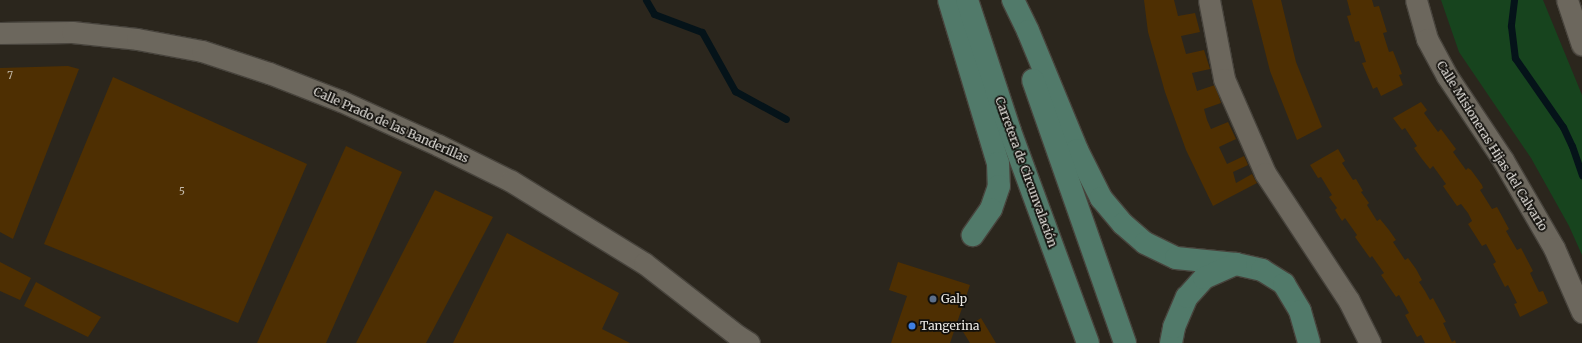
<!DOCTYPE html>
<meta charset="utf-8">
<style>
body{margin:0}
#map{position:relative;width:1582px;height:343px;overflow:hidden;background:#2b261d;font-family:Merriweather,serif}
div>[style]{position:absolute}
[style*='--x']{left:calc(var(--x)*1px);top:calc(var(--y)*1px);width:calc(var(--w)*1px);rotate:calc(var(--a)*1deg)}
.green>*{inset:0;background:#17441e}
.stream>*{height:7px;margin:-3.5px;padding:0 3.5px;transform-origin:3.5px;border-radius:3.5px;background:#051319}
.building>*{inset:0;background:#4e2f02}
.roads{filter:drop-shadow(1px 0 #47433c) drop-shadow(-1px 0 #47433c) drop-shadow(0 1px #47433c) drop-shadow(0 -1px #47433c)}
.street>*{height:21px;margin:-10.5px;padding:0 10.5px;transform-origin:10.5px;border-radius:10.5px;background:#6c675d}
.secondary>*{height:22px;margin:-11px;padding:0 11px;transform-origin:11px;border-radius:11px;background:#517a6a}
.dots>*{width:11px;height:11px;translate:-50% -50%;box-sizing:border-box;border:2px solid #110f0b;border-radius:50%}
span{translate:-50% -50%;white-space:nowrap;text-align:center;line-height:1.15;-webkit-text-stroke:3.5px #110f0b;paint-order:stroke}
.number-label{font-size:10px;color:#c4baab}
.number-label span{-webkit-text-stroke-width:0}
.street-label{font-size:12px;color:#ebe8e3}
.poi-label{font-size:12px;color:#ebe8e3}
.left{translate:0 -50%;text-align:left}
</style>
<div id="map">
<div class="green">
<div style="clip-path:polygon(1441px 0,1543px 0,1582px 95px,1582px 255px,1569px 226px,1531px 158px,1459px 52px)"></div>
</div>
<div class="stream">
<div style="--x:646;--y:0;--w:16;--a:60"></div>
<div style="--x:654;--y:14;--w:51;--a:20.6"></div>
<div style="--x:702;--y:32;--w:68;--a:60.8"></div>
<div style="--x:735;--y:91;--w:58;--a:28.8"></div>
<div style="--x:1514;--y:0;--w:26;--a:97"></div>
<div style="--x:1511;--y:26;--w:32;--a:83"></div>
<div style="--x:1515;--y:58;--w:84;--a:55.2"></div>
<div style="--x:1563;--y:127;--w:21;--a:65"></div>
<div style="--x:1572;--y:146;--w:31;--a:71"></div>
</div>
<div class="building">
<div style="clip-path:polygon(1144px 0,1174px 0,1178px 16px,1195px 13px,1200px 32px,1181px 36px,1186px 54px,1204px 50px,1210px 69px,1192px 73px,1197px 91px,1215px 85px,1221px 103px,1204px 109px,1207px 120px,1211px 129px,1228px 122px,1236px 139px,1219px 147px,1227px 164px,1244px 156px,1246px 160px,1248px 165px,1233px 172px,1236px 183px,1252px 174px,1257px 183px,1213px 206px,1186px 150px,1165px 92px,1148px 32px)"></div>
<div style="clip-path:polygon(1252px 0,1281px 0,1296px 62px,1322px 127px,1297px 140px,1270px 71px)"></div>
<div style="clip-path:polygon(1347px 0,1372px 0,1374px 7px,1379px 6px,1387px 32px,1383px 33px,1389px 52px,1393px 51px,1402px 74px,1399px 75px,1403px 85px,1381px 96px,1377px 87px,1373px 89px,1362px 63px,1366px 62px,1359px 41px,1355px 42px,1347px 16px,1351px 15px)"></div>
<div style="clip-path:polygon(68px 66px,79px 69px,13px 239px,0 232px,0 68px)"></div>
<div style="clip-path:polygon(113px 77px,307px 164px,238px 323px,44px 244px)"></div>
<div style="clip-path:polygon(1421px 102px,1427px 110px,1424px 113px,1438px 132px,1441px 129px,1456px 149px,1453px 152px,1466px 170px,1468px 168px,1471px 170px,1482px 185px,1483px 188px,1480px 190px,1492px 209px,1497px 207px,1509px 229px,1506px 231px,1517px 250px,1521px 248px,1533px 271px,1530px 273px,1539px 292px,1543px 291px,1548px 303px,1520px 317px,1514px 304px,1517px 303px,1508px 285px,1505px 287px,1493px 264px,1496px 262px,1486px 244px,1482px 246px,1468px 224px,1472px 221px,1468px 213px,1461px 204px,1457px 206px,1443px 186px,1446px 184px,1433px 166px,1430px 169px,1422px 159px,1414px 148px,1417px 146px,1405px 128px,1402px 130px,1393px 118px)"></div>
<div style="clip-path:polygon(346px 146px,402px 172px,326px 343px,257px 343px)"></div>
<div style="clip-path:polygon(1338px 149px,1345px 161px,1342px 163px,1353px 180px,1356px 179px,1363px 191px,1361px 192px,1369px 203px,1367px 205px,1377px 221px,1380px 219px,1389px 230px,1396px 240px,1393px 242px,1405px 260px,1408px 258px,1416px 269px,1422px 280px,1419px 282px,1425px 291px,1430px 300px,1433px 298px,1446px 322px,1443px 323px,1452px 342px,1455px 340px,1456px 343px,1425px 343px,1421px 335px,1417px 337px,1405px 315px,1409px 313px,1399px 295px,1396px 297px,1381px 275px,1384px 273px,1379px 266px,1372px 256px,1370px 258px,1355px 237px,1357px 235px,1345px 218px,1342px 221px,1335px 210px,1337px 208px,1329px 197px,1332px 195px,1321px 177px,1318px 178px,1310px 165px)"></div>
<div style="clip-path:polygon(435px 190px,493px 217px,426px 343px,356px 343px)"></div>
<div style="clip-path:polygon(507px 233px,619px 293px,602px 329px,630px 343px,453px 343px)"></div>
<div style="clip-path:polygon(0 262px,31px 278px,20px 300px,0 291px)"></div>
<div style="clip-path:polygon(898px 262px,970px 285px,950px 343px,891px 343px,907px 296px,889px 290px)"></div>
<div style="clip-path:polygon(36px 282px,101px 317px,88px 337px,24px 306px)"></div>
<div style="clip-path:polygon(981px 318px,996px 343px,970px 343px,962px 330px)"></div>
</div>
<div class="roads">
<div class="street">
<div style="--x:1209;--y:0;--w:80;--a:79.2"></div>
<div style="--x:1224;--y:79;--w:103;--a:66.4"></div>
<div style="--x:1265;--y:173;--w:153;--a:56.7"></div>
<div style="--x:1349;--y:301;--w:47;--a:63.4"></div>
<div style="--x:1416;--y:0;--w:41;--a:74.2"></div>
<div style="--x:1427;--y:39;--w:42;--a:61.6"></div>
<div style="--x:1447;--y:76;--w:101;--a:56.3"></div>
<div style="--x:1503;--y:160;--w:102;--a:59.9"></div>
<div style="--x:1554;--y:248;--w:70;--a:66.4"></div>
<div style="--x:1567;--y:0;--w:47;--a:71.6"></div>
<div style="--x:0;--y:33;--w:72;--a:-0.8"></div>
<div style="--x:72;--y:32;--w:65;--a:6.1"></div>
<div style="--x:137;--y:39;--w:66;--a:10.5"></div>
<div style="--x:202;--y:51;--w:71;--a:18.2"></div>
<div style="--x:269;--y:73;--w:77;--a:21.3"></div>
<div style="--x:341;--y:101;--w:107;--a:24.4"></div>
<div style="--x:438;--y:145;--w:81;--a:26.3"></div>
<div style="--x:511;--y:181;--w:156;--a:31.7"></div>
<div style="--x:644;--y:263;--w:119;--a:37.8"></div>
<div style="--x:738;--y:336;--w:13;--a:32"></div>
</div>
<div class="secondary">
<div style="--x:949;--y:0;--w:170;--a:73.3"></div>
<div style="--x:998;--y:163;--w:23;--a:88"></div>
<div style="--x:999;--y:186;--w:24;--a:109"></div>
<div style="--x:991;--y:209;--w:32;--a:125"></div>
<div style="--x:967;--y:0;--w:138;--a:71.8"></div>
<div style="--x:1010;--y:131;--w:226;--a:69.8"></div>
<div style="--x:1013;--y:0;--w:34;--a:64"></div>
<div style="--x:1028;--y:31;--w:129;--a:67.6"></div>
<div style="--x:1077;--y:150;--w:54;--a:63.4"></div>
<div style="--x:1101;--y:198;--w:34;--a:50"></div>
<div style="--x:1123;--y:224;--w:29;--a:41"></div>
<div style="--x:1145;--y:243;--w:34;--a:26"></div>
<div style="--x:1176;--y:258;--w:60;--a:5.7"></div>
<div style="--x:1236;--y:264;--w:27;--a:13"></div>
<div style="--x:1262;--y:270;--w:26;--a:32"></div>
<div style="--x:1284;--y:284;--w:31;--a:59"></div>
<div style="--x:1300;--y:311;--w:33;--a:74"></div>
<div style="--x:1033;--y:80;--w:279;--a:70.7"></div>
<div style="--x:1171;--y:343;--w:16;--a:-79"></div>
<div style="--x:1174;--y:327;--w:33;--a:-67"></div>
<div style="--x:1187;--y:297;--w:25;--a:-48"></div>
<div style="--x:1204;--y:278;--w:35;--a:-24"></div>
</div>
</div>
<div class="dots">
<div style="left:933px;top:299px;background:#5c6f8a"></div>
<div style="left:912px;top:326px;background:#3f7fe0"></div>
</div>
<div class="number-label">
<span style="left:10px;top:76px">7</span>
<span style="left:182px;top:192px">5</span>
</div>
<div class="street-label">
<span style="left:391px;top:125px;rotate:24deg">Calle Prado de las Banderillas</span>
<span style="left:1492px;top:146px;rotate:58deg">Calle Misioneras Hijas del Calvario</span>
<span style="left:1026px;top:172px;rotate:70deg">Carretera de Circunvalación</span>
</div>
<div class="poi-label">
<span class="left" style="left:941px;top:299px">Galp</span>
<span class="left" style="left:920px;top:326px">Tangerina</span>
</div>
</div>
